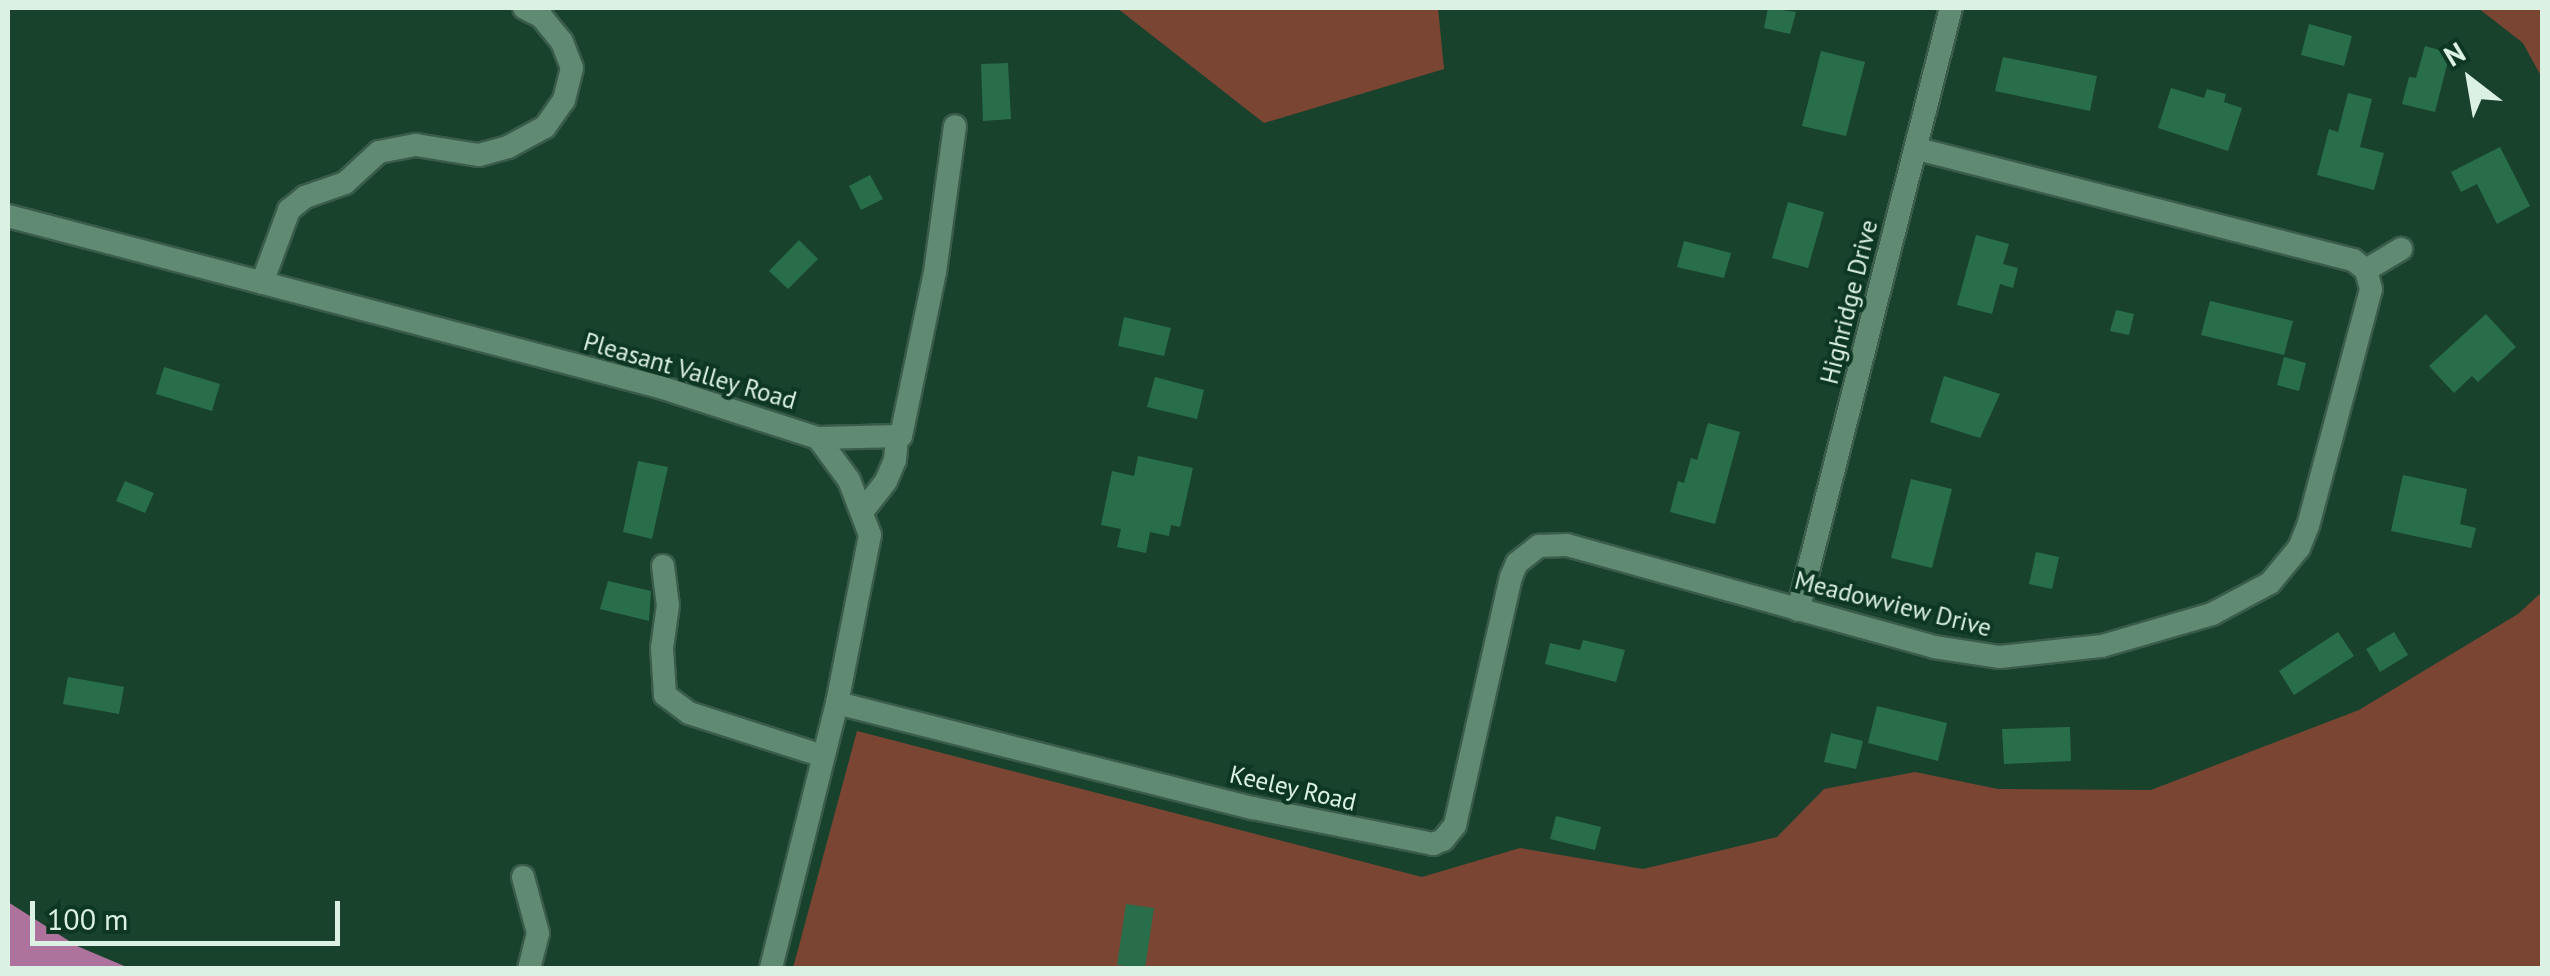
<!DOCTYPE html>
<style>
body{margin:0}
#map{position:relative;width:2550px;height:976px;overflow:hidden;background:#19422d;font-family:"PT Sans",sans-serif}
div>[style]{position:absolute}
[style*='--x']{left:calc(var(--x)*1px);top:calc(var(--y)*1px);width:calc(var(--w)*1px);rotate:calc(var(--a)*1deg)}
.green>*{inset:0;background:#7b4534}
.water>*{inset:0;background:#ad739c}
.building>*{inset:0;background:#286e4b}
.roads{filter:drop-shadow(2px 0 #395c4b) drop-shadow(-2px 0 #395c4b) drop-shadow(0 2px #395c4b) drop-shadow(0 -2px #395c4b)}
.minor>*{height:22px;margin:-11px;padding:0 11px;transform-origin:11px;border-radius:11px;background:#608a72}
span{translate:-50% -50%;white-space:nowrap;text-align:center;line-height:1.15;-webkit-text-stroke:8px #0e3723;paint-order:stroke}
.street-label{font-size:25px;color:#dbf1e3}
.frame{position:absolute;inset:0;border:10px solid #dbf1e3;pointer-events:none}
.north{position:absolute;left:2420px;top:30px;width:100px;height:100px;-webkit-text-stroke:8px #0e3723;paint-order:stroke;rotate:329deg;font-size:28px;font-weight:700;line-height:40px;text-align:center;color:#dbf1e3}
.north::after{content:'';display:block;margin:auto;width:35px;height:45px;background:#dbf1e3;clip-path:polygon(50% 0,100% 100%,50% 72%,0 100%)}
.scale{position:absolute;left:30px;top:901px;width:310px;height:45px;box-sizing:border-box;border:5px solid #dbf1e3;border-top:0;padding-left:12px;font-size:30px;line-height:35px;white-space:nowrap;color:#dbf1e3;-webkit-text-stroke:8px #0e3723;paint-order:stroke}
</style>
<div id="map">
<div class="green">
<div style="clip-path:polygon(1117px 8px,1438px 8px,1444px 69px,1264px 123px)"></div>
<div style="clip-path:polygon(2478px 8px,2542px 8px,2542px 78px,2523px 43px)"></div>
<div style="clip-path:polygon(2542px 592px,2542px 968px,793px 968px,857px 731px,1422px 877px,1520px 848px,1643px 869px,1777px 837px,1824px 789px,1915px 772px,1998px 789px,2151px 790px,2359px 710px,2518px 614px)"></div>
</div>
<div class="water">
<div style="clip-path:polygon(8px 902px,77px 946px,129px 968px,8px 968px)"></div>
</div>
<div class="building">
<div style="clip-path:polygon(1768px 8px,1796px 12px,1790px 34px,1764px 28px)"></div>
<div style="clip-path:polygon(2309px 24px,2352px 36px,2344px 66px,2301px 55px)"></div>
<div style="clip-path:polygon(2425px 46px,2450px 53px,2435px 112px,2402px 104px,2409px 77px,2416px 78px)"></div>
<div style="clip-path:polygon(1821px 51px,1865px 62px,1846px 136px,1802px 126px)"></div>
<div style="clip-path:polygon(2003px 57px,2097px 76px,2090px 111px,1995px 91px)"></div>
<div style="clip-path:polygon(1008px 63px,1011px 119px,983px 121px,981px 64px)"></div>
<div style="clip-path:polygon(2171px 88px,2204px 98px,2207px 89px,2226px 94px,2224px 102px,2242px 108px,2228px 151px,2158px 128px)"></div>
<div style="clip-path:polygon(2348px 93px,2372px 99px,2360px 147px,2384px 153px,2374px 190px,2317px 175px,2329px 129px,2338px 132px)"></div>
<div style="clip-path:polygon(2500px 147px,2530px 206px,2497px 224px,2477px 184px,2461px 192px,2451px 172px)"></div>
<div style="clip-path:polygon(870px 175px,883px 199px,861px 210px,849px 186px)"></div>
<div style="clip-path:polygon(1788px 202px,1824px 212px,1808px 268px,1772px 258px)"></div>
<div style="clip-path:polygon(1976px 235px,2009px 244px,2003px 264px,2018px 268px,2013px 288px,2000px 284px,1992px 314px,1957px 305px)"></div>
<div style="clip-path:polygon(799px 240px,818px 259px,788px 289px,769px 271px)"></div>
<div style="clip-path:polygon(1684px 241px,1731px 253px,1724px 278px,1677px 267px)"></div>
<div style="clip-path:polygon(2210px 301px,2293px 321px,2284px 355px,2201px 335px)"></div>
<div style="clip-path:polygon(2116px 310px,2134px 314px,2129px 335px,2110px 331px)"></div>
<div style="clip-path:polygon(2486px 314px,2516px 347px,2478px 382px,2472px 376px,2454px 393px,2429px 366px)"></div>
<div style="clip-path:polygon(1124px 317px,1171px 328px,1164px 356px,1118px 346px)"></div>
<div style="clip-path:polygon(2284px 357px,2306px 363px,2299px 391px,2277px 385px)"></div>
<div style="clip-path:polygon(164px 367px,220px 384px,212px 411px,156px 394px)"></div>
<div style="clip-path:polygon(1944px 376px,2000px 394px,1980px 438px,1930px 422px)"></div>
<div style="clip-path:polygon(1155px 377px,1204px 390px,1197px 419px,1147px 407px)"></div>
<div style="clip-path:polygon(1708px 423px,1740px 432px,1715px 524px,1670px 512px,1678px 481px,1684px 483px,1691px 458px,1697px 460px)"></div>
<div style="clip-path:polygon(1138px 456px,1193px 468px,1180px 527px,1171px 525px,1169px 536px,1150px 532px,1146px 553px,1117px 547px,1121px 529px,1101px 525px,1112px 471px,1134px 476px)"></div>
<div style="clip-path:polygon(638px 461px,668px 467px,652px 539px,623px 532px)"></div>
<div style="clip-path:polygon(2403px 475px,2467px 489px,2460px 524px,2476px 528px,2471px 548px,2391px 531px)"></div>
<div style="clip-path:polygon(1911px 479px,1952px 489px,1932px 568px,1891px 558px)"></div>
<div style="clip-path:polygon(125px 481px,154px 493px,145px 513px,116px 501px)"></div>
<div style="clip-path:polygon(2036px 552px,2059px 557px,2052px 589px,2029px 584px)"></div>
<div style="clip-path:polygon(608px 581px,651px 591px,649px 621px,600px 609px)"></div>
<div style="clip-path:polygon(2338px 632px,2354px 656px,2294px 695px,2279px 671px)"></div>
<div style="clip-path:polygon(2394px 632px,2408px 655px,2380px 672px,2366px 649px)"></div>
<div style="clip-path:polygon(1583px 640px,1625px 650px,1616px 682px,1545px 664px,1550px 643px,1580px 650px)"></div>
<div style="clip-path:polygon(68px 677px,124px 687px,119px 714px,63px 704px)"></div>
<div style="clip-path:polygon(1877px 706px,1947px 723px,1938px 761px,1868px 743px)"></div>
<div style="clip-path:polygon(2070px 727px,2071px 761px,2004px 764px,2002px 729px)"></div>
<div style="clip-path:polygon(1831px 733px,1863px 741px,1856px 769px,1824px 762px)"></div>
<div style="clip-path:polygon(1556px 816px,1601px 827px,1595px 850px,1550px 839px)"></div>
<div style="clip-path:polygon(1126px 904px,1154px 908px,1145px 968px,1117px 965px)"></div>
</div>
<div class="roads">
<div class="minor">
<div style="--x:8;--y:216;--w:677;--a:14.71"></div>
<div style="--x:663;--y:388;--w:163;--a:17.9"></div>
<div style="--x:818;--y:438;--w:52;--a:53.6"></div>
<div style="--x:849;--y:480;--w:59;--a:69.1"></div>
<div style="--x:870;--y:535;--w:171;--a:101.1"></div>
<div style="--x:837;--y:703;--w:273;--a:104"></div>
<div style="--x:2366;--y:270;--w:41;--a:-31"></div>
<div style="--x:262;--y:283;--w:78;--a:-69.7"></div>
<div style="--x:289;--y:210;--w:21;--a:-39"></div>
<div style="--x:305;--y:197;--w:42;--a:-19.3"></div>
<div style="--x:345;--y:183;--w:46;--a:-42.4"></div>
<div style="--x:379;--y:152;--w:38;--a:-11"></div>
<div style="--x:416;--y:145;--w:64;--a:9"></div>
<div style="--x:479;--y:155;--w:30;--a:-15"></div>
<div style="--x:508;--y:147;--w:42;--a:-28.4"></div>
<div style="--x:545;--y:127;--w:33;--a:-55"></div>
<div style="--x:564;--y:100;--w:33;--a:-76"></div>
<div style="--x:572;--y:68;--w:28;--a:-111"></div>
<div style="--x:562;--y:42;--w:32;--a:-129"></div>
<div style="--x:542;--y:17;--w:20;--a:-153"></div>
<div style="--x:818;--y:438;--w:83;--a:-1.4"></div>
<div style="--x:901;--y:436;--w:167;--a:-78.3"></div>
<div style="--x:935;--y:272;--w:147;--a:-82.2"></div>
<div style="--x:862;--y:512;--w:39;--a:-52"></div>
<div style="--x:886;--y:481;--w:23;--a:-67"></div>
<div style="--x:895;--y:460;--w:24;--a:-85"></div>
<div style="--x:663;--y:566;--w:39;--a:83"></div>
<div style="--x:668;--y:605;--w:43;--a:97.9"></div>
<div style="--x:662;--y:648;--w:47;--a:86.3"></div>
<div style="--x:665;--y:695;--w:30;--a:37"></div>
<div style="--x:689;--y:713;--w:141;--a:17.8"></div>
<div style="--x:1798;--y:610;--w:621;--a:-75.74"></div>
<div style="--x:837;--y:703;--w:429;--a:14.2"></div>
<div style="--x:1253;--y:808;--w:184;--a:11.3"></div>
<div style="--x:1433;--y:844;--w:11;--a:-22"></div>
<div style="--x:1443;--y:840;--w:19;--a:-51"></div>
<div style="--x:1455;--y:825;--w:254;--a:-77.3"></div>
<div style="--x:1511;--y:577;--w:15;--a:-67"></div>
<div style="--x:1517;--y:563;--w:28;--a:-38"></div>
<div style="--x:1539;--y:546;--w:28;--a:-2"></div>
<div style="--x:1567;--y:545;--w:381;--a:15.5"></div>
<div style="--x:1934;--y:647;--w:67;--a:8.6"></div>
<div style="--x:2000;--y:657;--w:103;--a:-6.2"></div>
<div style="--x:2102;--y:646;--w:115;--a:-16.2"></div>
<div style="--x:2212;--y:614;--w:66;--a:-28.1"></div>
<div style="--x:2270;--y:583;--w:45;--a:-50.4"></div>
<div style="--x:2299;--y:548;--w:24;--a:-68"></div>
<div style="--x:2308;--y:526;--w:245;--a:-75.1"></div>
<div style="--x:2371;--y:289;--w:20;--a:-105"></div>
<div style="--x:2366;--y:270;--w:16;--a:-142"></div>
<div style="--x:2353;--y:260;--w:450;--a:-165.7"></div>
<div style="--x:523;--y:877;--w:58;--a:75"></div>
<div style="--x:538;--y:933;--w:36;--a:104"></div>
</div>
</div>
<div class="street-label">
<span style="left:1849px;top:302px;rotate:-76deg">Highridge Drive</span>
<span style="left:690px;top:371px;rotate:16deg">Pleasant Valley Road</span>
<span style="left:1893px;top:604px;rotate:14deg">Meadowview Drive</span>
<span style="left:1293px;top:788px;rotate:13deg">Keeley Road</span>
</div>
<div class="frame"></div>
<div class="north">N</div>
<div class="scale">100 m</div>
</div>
